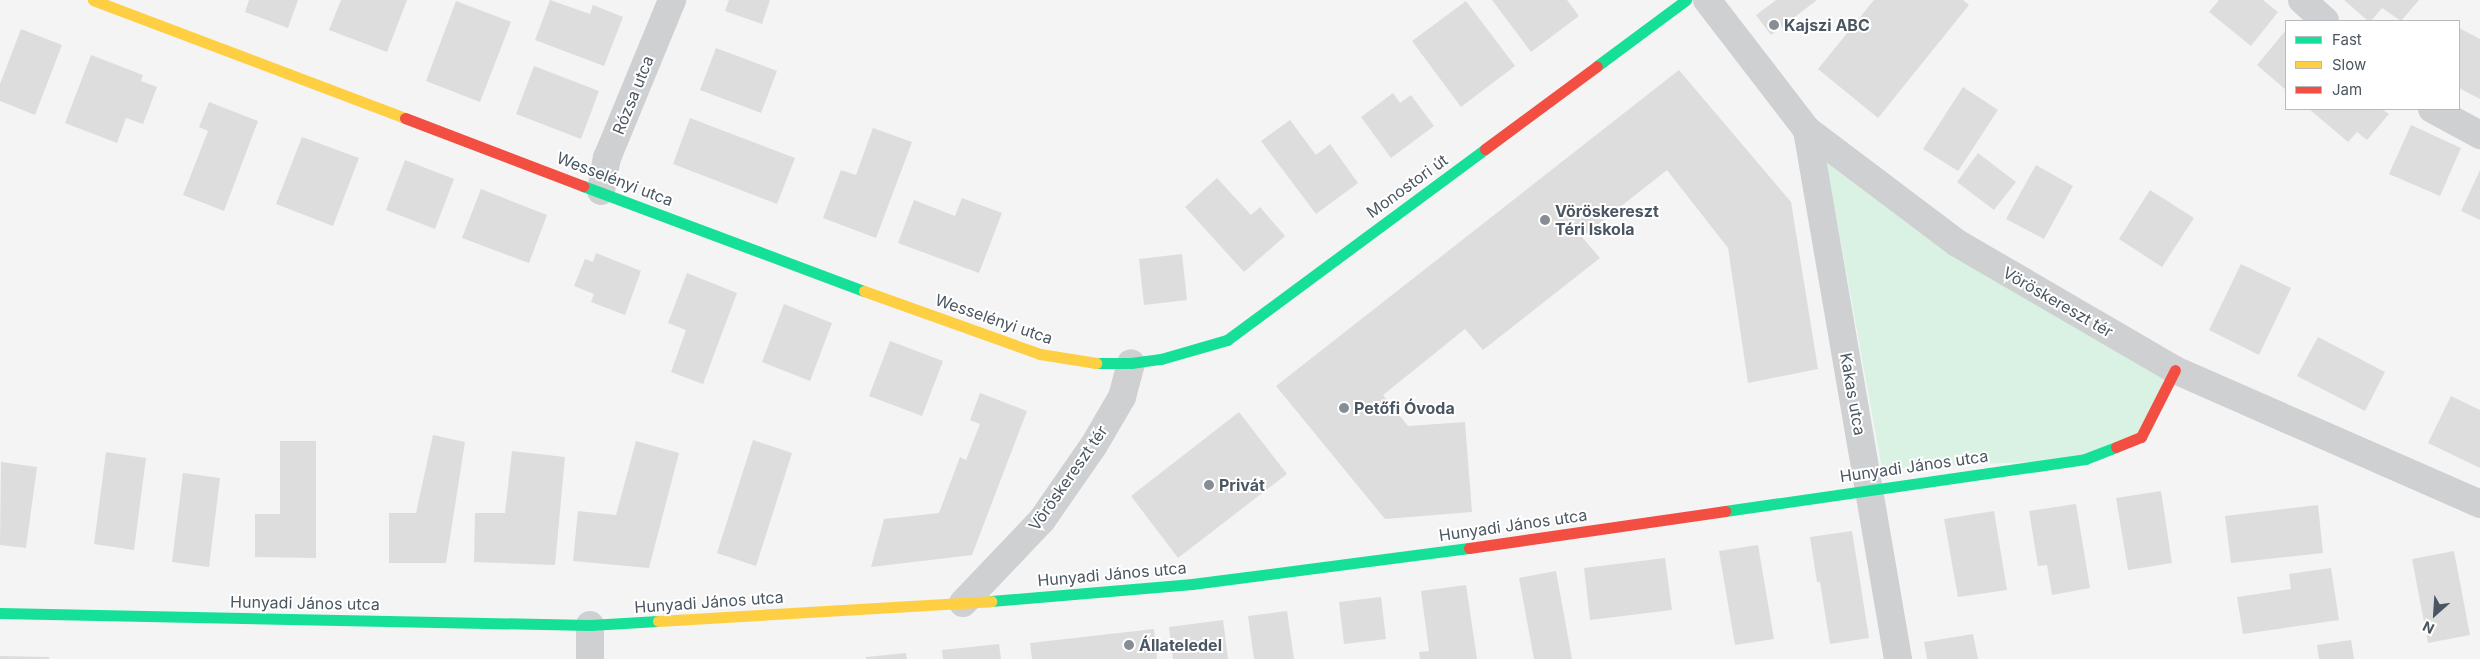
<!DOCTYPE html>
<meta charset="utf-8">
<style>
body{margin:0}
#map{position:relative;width:2480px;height:659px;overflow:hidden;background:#f4f4f4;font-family:Inter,sans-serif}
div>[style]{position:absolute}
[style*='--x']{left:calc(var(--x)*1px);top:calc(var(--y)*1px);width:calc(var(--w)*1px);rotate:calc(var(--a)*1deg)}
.green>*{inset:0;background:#d9f2e3}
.building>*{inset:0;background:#ddddde}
.street>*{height:28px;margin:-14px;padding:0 14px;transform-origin:14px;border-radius:14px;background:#ced0d2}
.fast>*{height:11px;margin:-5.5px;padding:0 5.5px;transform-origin:5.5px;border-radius:5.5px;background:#16e098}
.slow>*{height:11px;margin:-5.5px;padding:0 5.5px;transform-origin:5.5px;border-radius:5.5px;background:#ffcf43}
.jam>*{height:11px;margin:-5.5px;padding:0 5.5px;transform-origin:5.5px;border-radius:5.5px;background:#f24e42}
.dots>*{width:14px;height:14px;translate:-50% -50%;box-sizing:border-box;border:2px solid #fff;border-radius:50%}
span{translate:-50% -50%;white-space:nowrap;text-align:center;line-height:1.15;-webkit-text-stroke:4px #fff;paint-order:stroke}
.poi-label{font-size:16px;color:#4a5661;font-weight:700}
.left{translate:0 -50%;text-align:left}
.street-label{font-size:16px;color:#4a5661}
.legend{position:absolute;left:2285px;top:20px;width:175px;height:90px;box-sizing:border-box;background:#fff;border:1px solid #b7bbc0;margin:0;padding:6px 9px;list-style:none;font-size:15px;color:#4a5661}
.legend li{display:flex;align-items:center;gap:10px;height:25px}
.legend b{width:25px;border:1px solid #b7bbc0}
.north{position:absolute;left:2410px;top:589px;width:50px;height:50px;-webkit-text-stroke:4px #fff;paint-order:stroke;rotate:206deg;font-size:14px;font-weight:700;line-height:20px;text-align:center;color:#4a5661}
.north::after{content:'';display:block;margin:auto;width:18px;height:22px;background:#4a5661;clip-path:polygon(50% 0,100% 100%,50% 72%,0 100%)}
</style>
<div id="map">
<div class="green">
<div style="clip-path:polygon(1826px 160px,2175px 370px,2141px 437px,2085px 459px,1882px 469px)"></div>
</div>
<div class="building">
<div style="clip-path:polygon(249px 0,298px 0,288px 28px,245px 12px)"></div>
<div style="clip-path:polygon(341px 0,407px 0,387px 52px,329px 30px)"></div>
<div style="clip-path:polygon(550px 0,590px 14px,593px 5px,623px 17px,604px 66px,535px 40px)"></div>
<div style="clip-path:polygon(729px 0,770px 0,762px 24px,725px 11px)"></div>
<div style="clip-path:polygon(1492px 0,1567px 0,1579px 16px,1531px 52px)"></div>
<div style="clip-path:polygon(1776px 0,1817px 0,1771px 35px,1756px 15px)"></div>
<div style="clip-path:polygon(1874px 0,1963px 0,1969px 5px,1878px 118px,1818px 69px)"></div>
<div style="clip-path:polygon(2219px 0,2263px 0,2278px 12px,2251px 46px,2209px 12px)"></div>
<div style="clip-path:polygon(2344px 0,2419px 0,2401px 21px,2382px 8px,2371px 21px,2368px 21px)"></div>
<div style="clip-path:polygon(456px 1px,511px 22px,480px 102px,426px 81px)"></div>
<div style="clip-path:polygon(1466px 1px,1515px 66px,1461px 107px,1412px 41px)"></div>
<div style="clip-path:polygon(2459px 28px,2480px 39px,2480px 99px,2459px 88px)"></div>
<div style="clip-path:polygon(21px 29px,62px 45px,35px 115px,0 101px,0 84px)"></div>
<div style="clip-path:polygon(2286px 30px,2286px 90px,2257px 65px)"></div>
<div style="clip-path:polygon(716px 48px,777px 71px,761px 113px,700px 90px)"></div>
<div style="clip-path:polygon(91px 55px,143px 75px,141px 81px,157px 87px,143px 124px,126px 118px,117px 143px,65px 123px)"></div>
<div style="clip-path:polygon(534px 66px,599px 91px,581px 139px,516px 114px)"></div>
<div style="clip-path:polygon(1679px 70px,1791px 202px,1818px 369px,1748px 383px,1728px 248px,1667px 170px,1582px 237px,1600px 258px,1483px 350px,1465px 329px,1383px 395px,1408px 426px,1465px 422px,1472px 512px,1385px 519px,1276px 386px)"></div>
<div style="clip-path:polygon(1963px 87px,1998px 110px,1958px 171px,1923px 149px)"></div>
<div style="clip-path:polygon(1393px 93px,1400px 103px,1411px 95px,1434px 126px,1391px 158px,1361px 117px)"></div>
<div style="clip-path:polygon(209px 102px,258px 121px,224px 211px,183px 195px,208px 131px,199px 127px)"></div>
<div style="clip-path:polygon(2309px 109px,2382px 109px,2389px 114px,2367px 140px,2357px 132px,2348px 142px)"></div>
<div style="clip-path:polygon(690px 118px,795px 158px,777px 204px,673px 164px)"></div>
<div style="clip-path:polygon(1290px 120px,1316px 155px,1330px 144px,1358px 183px,1316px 214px,1261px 141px)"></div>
<div style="clip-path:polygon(2411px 125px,2461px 148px,2440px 196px,2389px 174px)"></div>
<div style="clip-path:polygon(873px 128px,912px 142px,876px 238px,823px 218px,841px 170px,856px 175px)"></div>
<div style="clip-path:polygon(302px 137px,359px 158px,333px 226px,276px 204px)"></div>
<div style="clip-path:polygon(1978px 153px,2016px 182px,1994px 210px,1957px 182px)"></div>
<div style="clip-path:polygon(405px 160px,454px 179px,435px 229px,386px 210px)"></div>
<div style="clip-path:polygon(2036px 165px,2073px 186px,2044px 239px,2006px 219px)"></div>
<div style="clip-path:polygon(2480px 170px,2480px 220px,2461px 211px)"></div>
<div style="clip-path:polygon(1217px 178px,1251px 215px,1260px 207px,1285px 236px,1244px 272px,1185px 207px)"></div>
<div style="clip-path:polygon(481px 189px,547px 215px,529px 263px,462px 238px)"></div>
<div style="clip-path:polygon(2150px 190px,2194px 218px,2162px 267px,2119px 239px)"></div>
<div style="clip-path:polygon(962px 198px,1002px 213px,979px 273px,898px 243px,914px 200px,955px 216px)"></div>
<div style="clip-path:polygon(596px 253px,641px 271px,625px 315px,591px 302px,594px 294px,574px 286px,585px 259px,593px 262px)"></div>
<div style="clip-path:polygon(1182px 254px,1187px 300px,1144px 305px,1139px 259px)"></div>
<div style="clip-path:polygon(2241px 264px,2291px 288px,2259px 355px,2209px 330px)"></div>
<div style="clip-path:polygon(687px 273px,737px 293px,703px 384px,671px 372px,686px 330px,668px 323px)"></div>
<div style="clip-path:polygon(784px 304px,832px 323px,810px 381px,762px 362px)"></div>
<div style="clip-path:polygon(2318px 337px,2385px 372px,2365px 411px,2297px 376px)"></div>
<div style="clip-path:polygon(890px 341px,943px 361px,922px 416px,869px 396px)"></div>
<div style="clip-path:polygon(980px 393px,1027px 411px,972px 555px,871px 567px,884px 519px,939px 513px,960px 457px,966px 460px,980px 424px,970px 420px)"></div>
<div style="clip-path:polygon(2451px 396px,2480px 410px,2480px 468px,2428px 443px)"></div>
<div style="clip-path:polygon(1239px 412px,1287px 474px,1178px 558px,1131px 496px)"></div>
<div style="clip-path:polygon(433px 435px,465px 442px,446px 563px,389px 563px,389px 513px,416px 513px)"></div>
<div style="clip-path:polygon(753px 440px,792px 453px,756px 566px,717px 553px)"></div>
<div style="clip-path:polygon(280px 441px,316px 441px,316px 558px,255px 557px,255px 514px,280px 514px)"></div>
<div style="clip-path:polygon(636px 441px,679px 453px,649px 568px,573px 561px,578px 511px,616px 515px)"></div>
<div style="clip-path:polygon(512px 451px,565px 457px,555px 565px,474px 562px,475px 513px,505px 513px)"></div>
<div style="clip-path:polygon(106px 452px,146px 458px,134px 550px,94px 544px)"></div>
<div style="clip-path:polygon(1px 462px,37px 467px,26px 548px,0 545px)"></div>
<div style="clip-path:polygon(183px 473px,220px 478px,209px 567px,172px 562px)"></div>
<div style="clip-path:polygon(2161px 491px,2172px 563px,2128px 570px,2116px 498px)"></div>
<div style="clip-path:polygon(2076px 504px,2090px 588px,2052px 595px,2047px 565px,2038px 566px,2029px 511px)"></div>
<div style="clip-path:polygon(2318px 505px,2323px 553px,2231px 563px,2225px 516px)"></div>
<div style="clip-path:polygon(1994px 511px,2007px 590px,1958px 597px,1944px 519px)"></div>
<div style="clip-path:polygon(1852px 531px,1869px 638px,1830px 644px,1820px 582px,1817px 582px,1810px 537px)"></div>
<div style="clip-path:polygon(1758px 545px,1774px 639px,1735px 645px,1719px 551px)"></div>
<div style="clip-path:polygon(2454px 551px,2470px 635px,2428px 643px,2412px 559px)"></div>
<div style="clip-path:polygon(1665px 558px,1672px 610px,1590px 620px,1584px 568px)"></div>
<div style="clip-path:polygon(2331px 568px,2339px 620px,2243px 634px,2237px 597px,2291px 589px,2289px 574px)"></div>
<div style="clip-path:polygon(1556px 571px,1572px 659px,1534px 659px,1519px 578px)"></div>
<div style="clip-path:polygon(1466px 585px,1477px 659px,1420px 659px,1419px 652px,1429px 651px,1421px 591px)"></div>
<div style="clip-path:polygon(1381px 597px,1386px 639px,1344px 644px,1339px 602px)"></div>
<div style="clip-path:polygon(1287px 611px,1294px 659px,1254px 659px,1248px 616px)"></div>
<div style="clip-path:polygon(1223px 620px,1228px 659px,1173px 659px,1169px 627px)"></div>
<div style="clip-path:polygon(1154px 629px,1157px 659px,1032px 659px,1030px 643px)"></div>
<div style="clip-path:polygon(1973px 634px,1978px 659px,1927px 659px,1924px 642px)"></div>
<div style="clip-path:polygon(2351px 640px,2354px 659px,2319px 659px,2317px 645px)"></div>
<div style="clip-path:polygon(999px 644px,1001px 659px,943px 659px,942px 650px)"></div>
<div style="clip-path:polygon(906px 653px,907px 659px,866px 659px,866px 657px)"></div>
<div style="clip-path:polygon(0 656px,49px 657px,49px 659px,0 659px)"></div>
</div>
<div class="street">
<div style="--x:1707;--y:0;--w:164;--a:52.4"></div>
<div style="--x:1807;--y:130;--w:188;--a:37"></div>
<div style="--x:1957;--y:243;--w:252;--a:30.2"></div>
<div style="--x:2175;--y:370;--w:333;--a:23.7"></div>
<div style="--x:2302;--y:0;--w:31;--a:42"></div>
<div style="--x:2432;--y:109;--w:55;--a:28.4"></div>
<div style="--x:1807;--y:130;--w:537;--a:80.24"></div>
<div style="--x:601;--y:191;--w:34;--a:-80"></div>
<div style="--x:607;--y:158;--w:171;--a:-67.6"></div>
<div style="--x:963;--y:603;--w:115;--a:-46.4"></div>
<div style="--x:1042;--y:520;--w:91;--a:-55.3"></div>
<div style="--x:1094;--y:445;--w:56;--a:-59.7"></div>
<div style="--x:1122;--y:397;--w:35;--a:-75"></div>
<div style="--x:590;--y:659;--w:34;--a:-90"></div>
</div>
<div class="fast">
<div style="--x:1597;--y:66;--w:111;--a:-36.6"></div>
<div style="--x:583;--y:186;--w:300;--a:20.5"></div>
<div style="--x:1096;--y:363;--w:35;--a:0"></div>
<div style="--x:1131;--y:363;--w:30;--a:-8"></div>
<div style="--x:1161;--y:359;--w:69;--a:-16.1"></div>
<div style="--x:1227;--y:340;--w:321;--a:-36.5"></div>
<div style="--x:1725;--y:511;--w:364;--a:-8.2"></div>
<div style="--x:2085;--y:459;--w:33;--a:-21"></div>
<div style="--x:991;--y:601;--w:202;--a:-4.8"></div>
<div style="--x:1192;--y:584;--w:279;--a:-7.4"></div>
<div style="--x:0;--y:613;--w:590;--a:1.17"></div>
<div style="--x:590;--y:625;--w:68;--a:-3.4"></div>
</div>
<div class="slow">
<div style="--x:93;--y:0;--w:334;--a:20.7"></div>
<div style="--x:864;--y:291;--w:187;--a:19.7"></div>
<div style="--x:1040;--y:354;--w:57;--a:9.1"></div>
<div style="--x:658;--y:621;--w:334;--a:-3.4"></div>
</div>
<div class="jam">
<div style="--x:405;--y:118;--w:191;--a:20.9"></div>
<div style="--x:1485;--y:149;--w:139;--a:-36.5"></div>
<div style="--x:2116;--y:447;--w:27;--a:-22"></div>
<div style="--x:2141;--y:437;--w:75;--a:-63.1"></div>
<div style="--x:1469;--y:548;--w:259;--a:-8.2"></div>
</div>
<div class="dots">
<div style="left:1774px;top:25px;background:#868d94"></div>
<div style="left:1545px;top:220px;background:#868d94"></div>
<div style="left:1344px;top:408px;background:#868d94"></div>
<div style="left:1209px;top:485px;background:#868d94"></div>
<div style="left:1129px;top:645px;background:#868d94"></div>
</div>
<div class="poi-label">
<span class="left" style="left:1784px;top:25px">Kajszi ABC</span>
<span class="left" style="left:1555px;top:220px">Vöröskereszt<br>Téri Iskola</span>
<span class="left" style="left:1354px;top:408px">Petőfi Óvoda</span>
<span class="left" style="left:1219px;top:485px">Privát</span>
<span class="left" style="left:1139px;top:645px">Állateledel</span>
</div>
<div class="street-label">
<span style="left:633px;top:95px;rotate:-68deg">Rózsa utca</span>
<span style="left:615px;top:179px;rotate:21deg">Wesselényi utca</span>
<span style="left:1407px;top:186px;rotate:-36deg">Monostori út</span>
<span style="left:2058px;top:302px;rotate:30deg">Vöröskereszt tér</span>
<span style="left:994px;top:319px;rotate:19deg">Wesselényi utca</span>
<span style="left:1853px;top:394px;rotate:80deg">Kakas utca</span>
<span style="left:1914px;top:466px;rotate:-8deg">Hunyadi János utca</span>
<span style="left:1068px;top:478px;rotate:-55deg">Vöröskereszt tér</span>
<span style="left:1513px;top:525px;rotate:-8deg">Hunyadi János utca</span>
<span style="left:1112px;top:574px;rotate:-5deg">Hunyadi János utca</span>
<span style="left:709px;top:602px;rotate:-4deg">Hunyadi János utca</span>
<span style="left:305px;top:603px;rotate:1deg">Hunyadi János utca</span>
</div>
<ul class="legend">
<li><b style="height:6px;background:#16e098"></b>Fast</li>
<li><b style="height:6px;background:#ffcf43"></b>Slow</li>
<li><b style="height:6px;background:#f24e42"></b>Jam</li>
</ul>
<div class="north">N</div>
</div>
